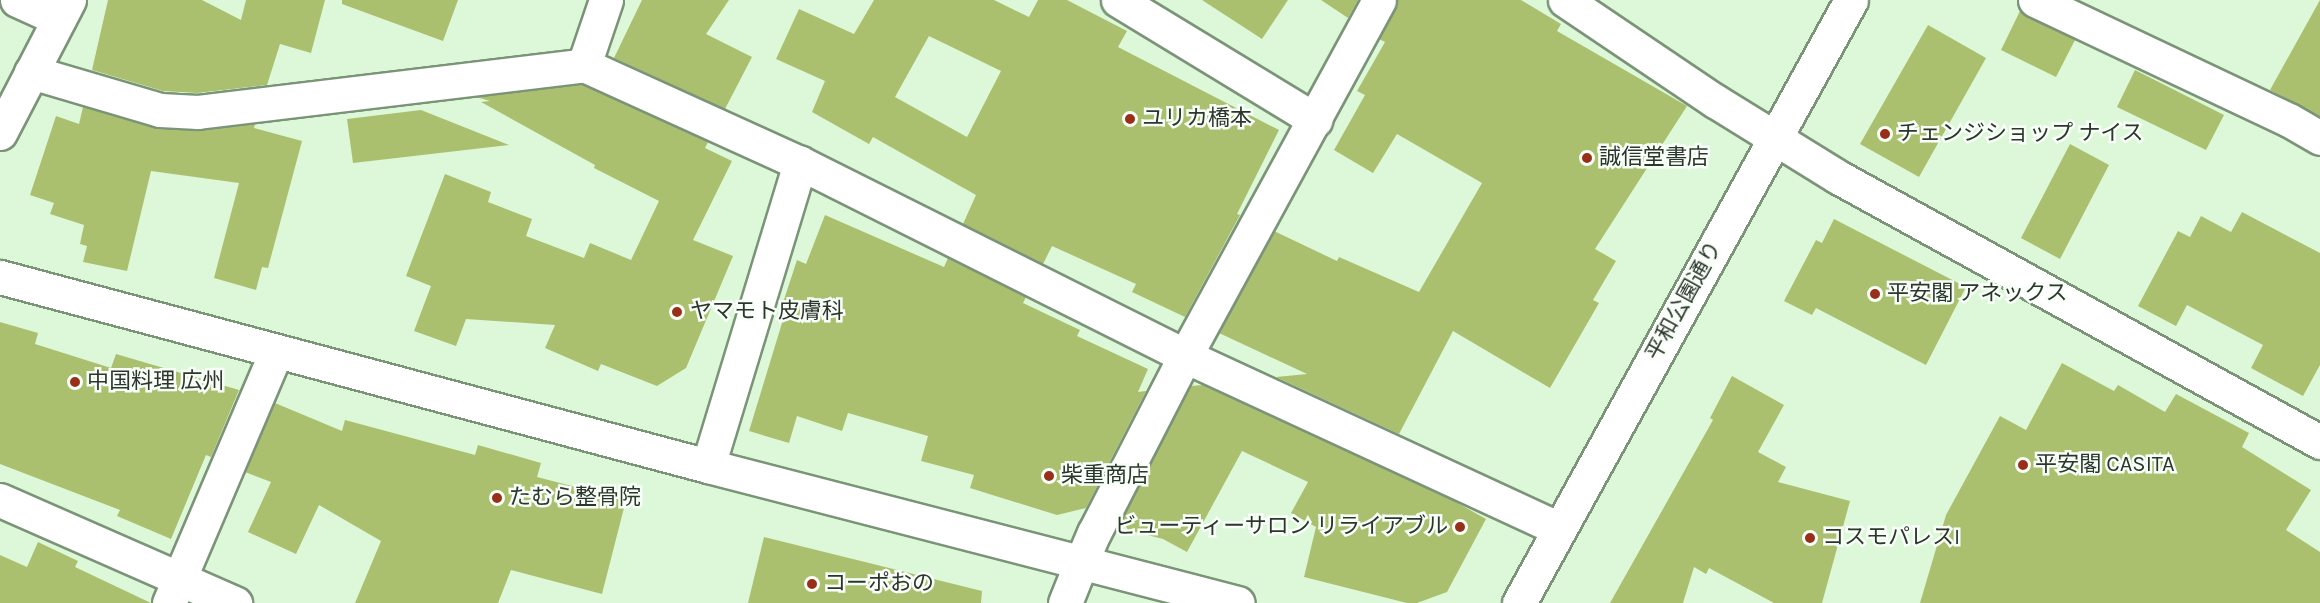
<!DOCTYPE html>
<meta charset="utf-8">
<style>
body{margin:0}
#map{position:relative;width:2320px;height:603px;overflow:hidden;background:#dcf8d9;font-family:Karla,"Noto Sans JP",sans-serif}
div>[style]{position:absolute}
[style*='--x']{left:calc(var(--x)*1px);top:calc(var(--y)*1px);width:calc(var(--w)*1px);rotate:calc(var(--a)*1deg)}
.building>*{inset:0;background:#abc06f}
.roads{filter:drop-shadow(2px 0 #7b9478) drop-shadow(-2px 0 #7b9478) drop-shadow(0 2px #7b9478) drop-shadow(0 -2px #7b9478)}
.minor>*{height:33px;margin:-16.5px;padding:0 16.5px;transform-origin:16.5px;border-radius:16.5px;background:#fff}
.tertiary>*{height:33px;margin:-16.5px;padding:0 16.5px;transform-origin:16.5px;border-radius:16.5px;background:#fff}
.dots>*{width:16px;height:16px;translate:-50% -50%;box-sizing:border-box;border:3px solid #f8fef8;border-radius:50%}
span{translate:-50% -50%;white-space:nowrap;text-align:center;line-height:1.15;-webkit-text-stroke:5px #f8fef8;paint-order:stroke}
.poi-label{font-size:22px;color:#2c362b}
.left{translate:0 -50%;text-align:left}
.right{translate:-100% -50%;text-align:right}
.street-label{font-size:22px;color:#2c362b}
</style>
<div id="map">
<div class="building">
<div style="clip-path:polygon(108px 0,202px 0,241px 20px,246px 0,325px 0,311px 53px,280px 44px,267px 85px,197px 93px,163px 91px,92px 70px)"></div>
<div style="clip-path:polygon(342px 0,458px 0,443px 41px,342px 4px)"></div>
<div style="clip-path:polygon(642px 0,729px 0,706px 34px,752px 57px,725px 109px,614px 58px)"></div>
<div style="clip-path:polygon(evenodd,874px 0,994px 0,1029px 17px,1038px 0,1067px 0,1127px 31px,1118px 47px,1279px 130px,1237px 214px,1240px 215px,1185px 317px,1132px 292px,1136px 284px,1052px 246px,1043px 264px,963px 224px,976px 195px,873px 137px,869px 144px,812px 112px,825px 81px,776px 59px,799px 9px,854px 34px,874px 0,929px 36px,1001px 71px,967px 137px,895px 97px,929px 36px)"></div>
<div style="clip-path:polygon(1202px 0,1288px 0,1262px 39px)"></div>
<div style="clip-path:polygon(1321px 0,1358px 0,1348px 18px)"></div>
<div style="clip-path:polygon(1398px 0,1521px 0,1561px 24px,1557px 31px,1687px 106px,1595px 249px,1616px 261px,1593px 300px,1599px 303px,1550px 388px,1453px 331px,1399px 434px,1276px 377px,1307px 374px,1219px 333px,1274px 231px,1337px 261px,1339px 257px,1419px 292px,1482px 183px,1397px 134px,1373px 173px,1334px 150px,1365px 95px,1357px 91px,1385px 42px,1379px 39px)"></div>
<div style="clip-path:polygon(2320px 0,2320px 116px,2270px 90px)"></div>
<div style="clip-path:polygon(2020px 11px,2075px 40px,2056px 77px,2001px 50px)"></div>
<div style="clip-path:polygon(1928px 25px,1986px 58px,1919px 177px,1860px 144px)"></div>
<div style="clip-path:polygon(2135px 70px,2224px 115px,2206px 150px,2117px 107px)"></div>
<div style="clip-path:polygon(581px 84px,708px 142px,705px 148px,732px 161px,693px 240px,733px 256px,686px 368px,657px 386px,601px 364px,598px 371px,545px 348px,555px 325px,466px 319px,456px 346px,414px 331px,431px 286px,406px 276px,445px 174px,491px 192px,488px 202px,532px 219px,526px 236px,584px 258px,590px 243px,631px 260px,659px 201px,594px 168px,595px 165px,481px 102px,490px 101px,476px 97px)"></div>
<div style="clip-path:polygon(83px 107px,159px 129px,200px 131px,255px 124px,254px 128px,302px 141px,268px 268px,262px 267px,256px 290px,214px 278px,239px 183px,151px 171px,127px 271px,83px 262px,87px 246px,80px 244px,84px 225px,50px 214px,54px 203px,30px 195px,56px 116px,79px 124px)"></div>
<div style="clip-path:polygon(421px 110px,509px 145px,353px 163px,347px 119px)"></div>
<div style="clip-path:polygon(2070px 144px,2109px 165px,2060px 259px,2021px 238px)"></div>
<div style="clip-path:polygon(2242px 212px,2320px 253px,2320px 365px,2303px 396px,2251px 368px,2263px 345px,2187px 305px,2176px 326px,2138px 306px,2178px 231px,2190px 237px,2201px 216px,2231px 232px)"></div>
<div style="clip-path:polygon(825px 215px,944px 267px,948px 258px,1026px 297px,1023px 303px,1080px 330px,1077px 336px,1148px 369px,1138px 392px,1146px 391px,1086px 508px,1057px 515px,970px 488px,974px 475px,921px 461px,928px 436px,848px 413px,842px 431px,797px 416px,789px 443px,749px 431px,782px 323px,777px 321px,797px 260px,806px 264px)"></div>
<div style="clip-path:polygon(1834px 219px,1966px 287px,1926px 365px,1816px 308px,1812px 315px,1784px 301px,1816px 240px,1822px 243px)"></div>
<div style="clip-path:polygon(0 322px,38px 333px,35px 344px,111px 368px,116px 354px,239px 390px,211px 457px,206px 455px,171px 539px,117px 516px,120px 510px,0 464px)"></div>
<div style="clip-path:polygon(2062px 363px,2114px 391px,2118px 385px,2165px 412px,2176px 394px,2249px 433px,2242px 447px,2311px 490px,2286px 530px,2320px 552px,2320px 603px,1920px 603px,1946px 515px,2000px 416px,2026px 430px)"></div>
<div style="clip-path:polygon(1732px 376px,1784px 405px,1758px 452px,1786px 467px,1778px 482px,1850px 501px,1822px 603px,1774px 603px,1709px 568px,1706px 574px,1694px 567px,1683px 603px,1610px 603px,1713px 420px,1710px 418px)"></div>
<div style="clip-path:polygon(1203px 385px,1454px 501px,1486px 519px,1447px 592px,1417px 603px,1407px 603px,1304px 577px,1316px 527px,1291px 513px,1308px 482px,1242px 451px,1187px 552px,1163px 539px,1128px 530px,1122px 519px,1190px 386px)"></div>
<div style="clip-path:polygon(275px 403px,342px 431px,345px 420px,475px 455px,478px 445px,541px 463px,537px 477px,626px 500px,602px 594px,511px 570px,498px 603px,355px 603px,381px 541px,319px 505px,296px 554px,248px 532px,271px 482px,245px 472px)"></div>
<div style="clip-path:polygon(764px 537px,982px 591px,981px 603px,748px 603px)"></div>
<div style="clip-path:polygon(38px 542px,78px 561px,75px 567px,151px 603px,0 603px,0 555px,27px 567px)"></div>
</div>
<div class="roads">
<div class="minor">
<div style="--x:17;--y:0;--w:46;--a:24.3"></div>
<div style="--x:606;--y:0;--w:69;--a:108.7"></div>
<div style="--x:584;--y:65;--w:237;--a:24.4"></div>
<div style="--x:800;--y:163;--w:431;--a:26.6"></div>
<div style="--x:1185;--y:356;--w:412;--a:24.8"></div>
<div style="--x:1118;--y:0;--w:231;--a:31.3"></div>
<div style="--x:1565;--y:0;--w:181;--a:34"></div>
<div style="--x:1715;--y:101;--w:145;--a:31.7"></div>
<div style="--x:1838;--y:177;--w:550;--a:28.8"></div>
<div style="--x:2035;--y:0;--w:281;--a:25.3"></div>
<div style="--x:2289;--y:120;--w:36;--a:30"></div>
<div style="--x:31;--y:72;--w:134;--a:16.4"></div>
<div style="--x:160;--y:110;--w:38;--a:3"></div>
<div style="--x:198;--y:112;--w:389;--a:-6.9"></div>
<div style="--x:708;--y:466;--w:317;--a:-73.1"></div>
<div style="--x:0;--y:500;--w:257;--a:23.7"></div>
<div style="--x:1081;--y:563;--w:33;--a:-67"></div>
<div style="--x:1094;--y:533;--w:199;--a:-62.8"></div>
<div style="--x:1185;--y:356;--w:405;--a:-61.4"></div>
<div style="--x:169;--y:603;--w:273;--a:-66.9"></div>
</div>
<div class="tertiary">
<div style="--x:0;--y:133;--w:150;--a:-62.6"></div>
<div style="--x:0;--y:277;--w:733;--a:14.95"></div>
<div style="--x:708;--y:466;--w:547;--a:14.49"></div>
<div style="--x:1065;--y:603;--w:43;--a:-68.2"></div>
<div style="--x:1519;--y:603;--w:688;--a:-61.16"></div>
</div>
</div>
<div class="dots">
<div style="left:1130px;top:119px;background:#982f19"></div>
<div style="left:1885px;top:134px;background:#982f19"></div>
<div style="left:1587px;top:158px;background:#982f19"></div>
<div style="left:1875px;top:294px;background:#982f19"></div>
<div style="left:677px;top:312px;background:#982f19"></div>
<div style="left:75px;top:382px;background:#982f19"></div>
<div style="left:2023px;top:465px;background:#982f19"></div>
<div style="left:1049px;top:476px;background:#982f19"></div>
<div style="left:497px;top:498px;background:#982f19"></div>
<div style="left:1460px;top:527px;background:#982f19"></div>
<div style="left:1810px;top:538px;background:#982f19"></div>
<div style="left:812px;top:584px;background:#982f19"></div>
</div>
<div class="poi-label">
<span class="left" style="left:1142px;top:119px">ユリカ橋本</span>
<span class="left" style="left:1897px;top:134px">チェンジショップ ナイス</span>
<span class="left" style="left:1599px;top:158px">誠信堂書店</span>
<span class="left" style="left:1887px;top:294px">平安閣 アネックス</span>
<span class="left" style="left:690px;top:312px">ヤマモト皮膚科</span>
<span class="left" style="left:87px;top:382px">中国料理 広州</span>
<span class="left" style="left:2035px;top:465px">平安閣 CASITA</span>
<span class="left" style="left:1061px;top:476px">柴重商店</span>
<span class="left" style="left:509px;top:498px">たむら整骨院</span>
<span class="right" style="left:1448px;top:527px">ビューティーサロン リライアブル</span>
<span class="left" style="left:1822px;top:538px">コスモパレスI</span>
<span class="left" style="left:824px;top:584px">コーポおの</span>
</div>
<div class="street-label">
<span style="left:1684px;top:301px;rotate:-61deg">平和公園通り</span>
</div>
</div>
